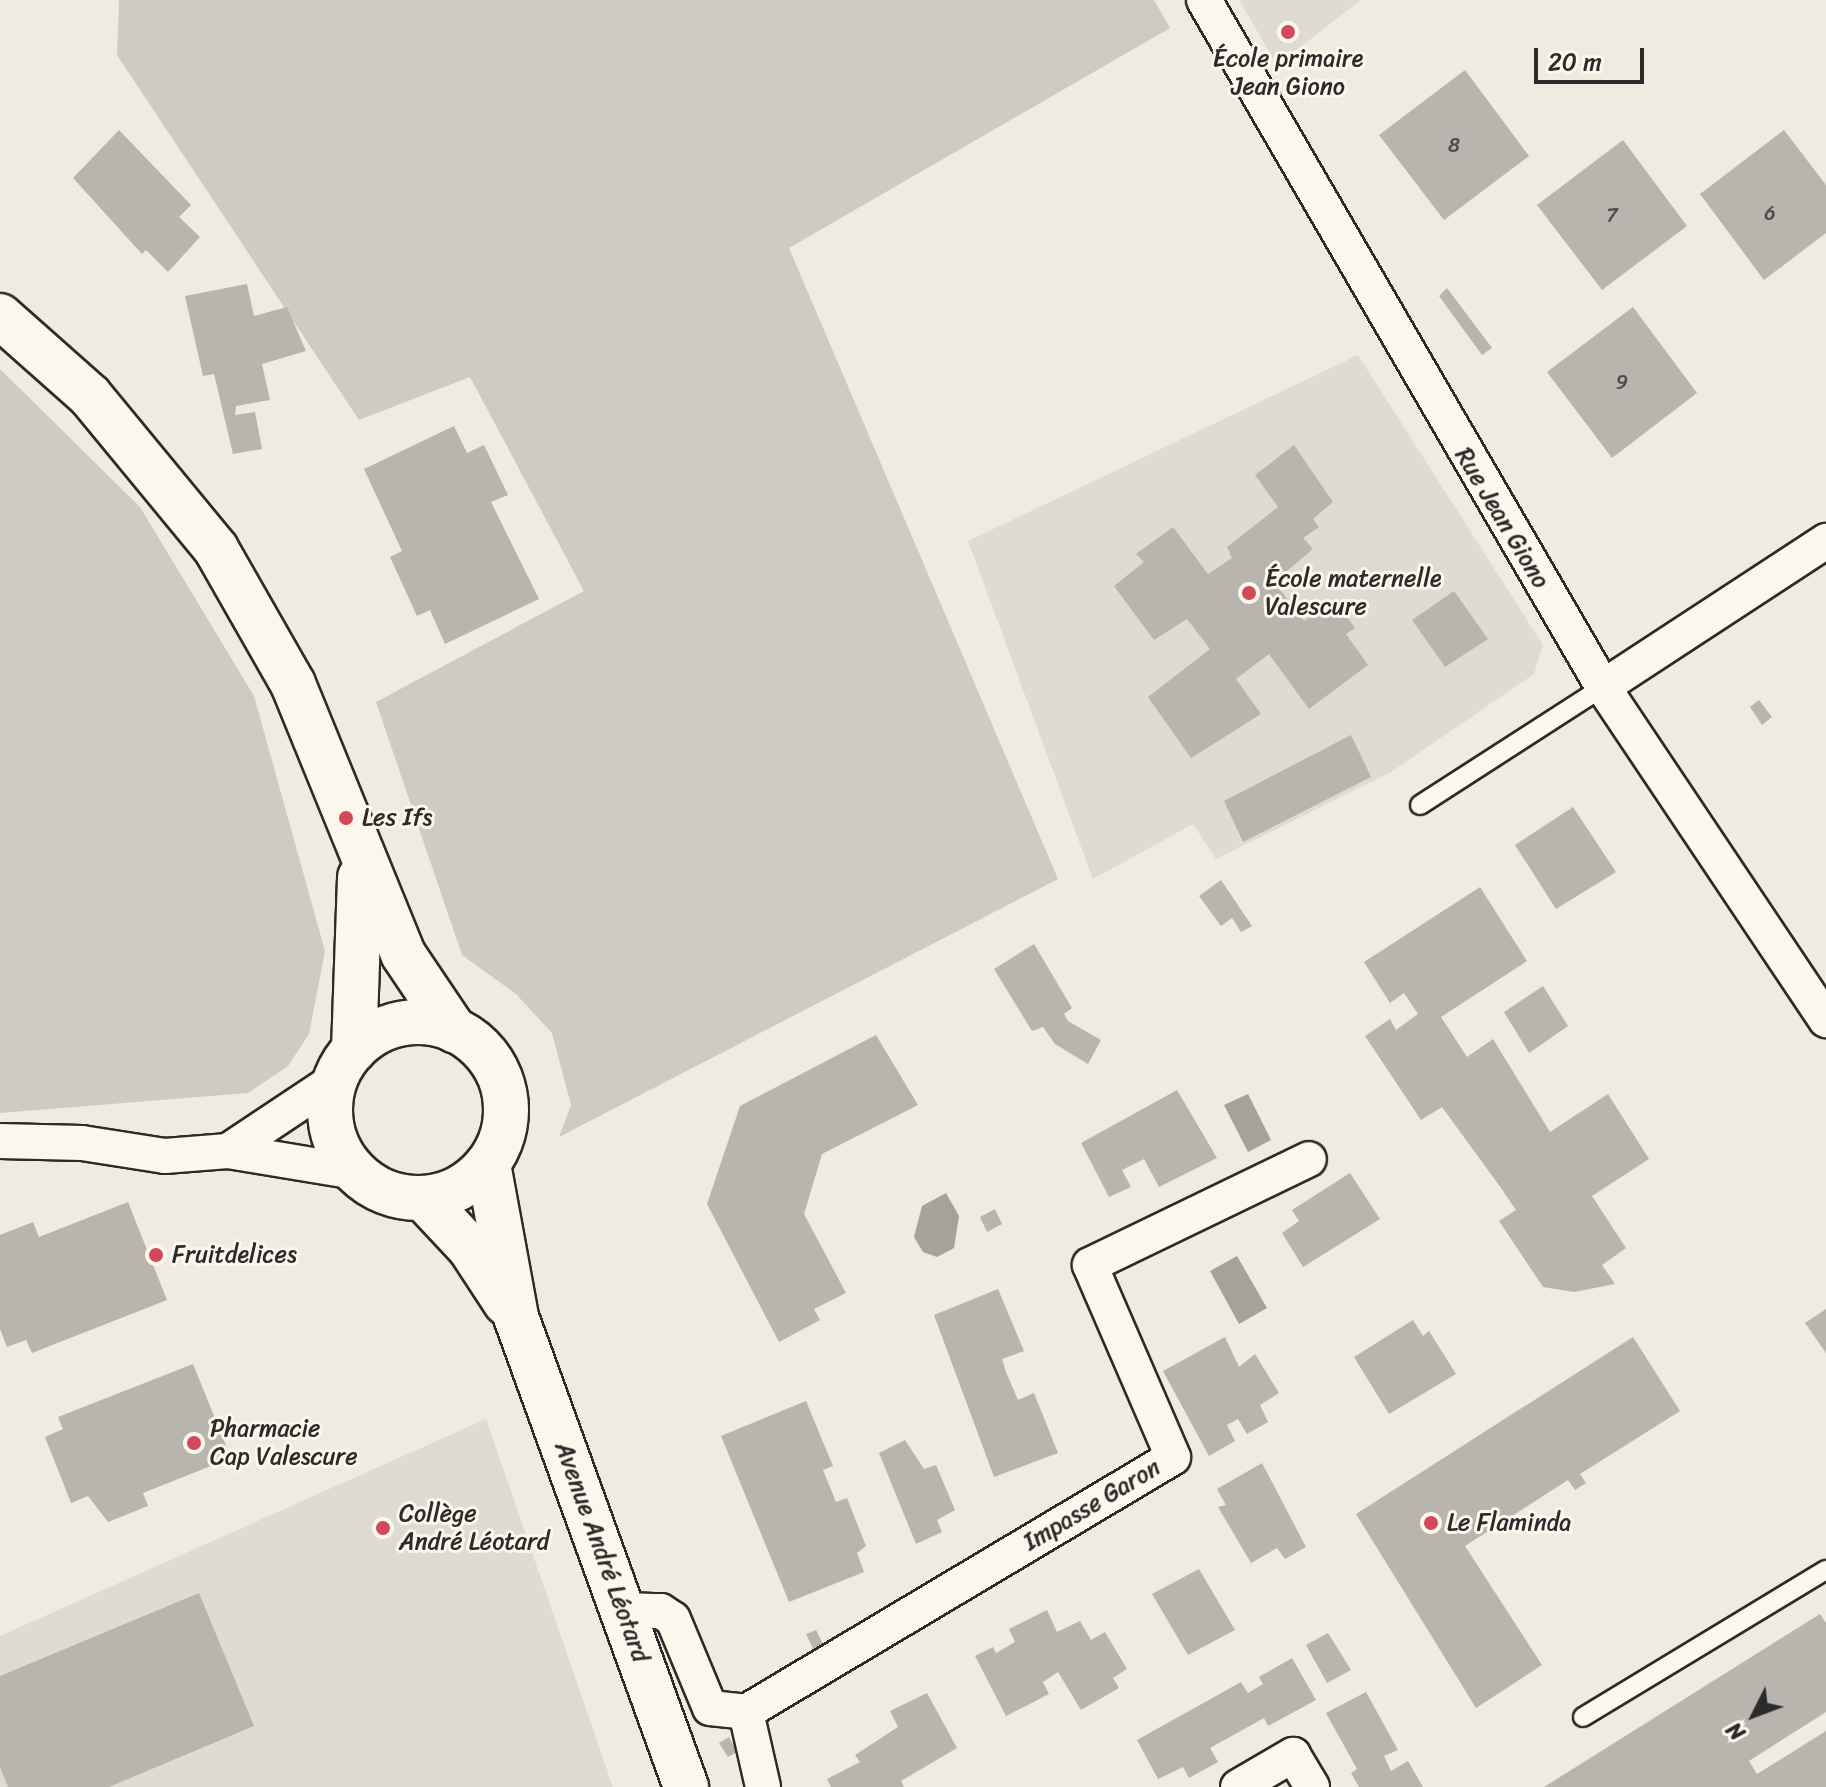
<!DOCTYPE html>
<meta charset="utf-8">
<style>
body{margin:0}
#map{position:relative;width:1826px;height:1787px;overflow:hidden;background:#eeebe0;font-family:Sriracha,sans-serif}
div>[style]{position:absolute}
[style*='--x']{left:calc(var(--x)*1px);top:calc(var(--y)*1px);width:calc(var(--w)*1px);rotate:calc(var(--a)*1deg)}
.built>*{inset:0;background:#dedbd1}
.green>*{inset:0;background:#cecbc2}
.water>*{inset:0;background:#a4a29a}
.building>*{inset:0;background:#b8b5ae}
.roads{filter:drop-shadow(2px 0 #2b2b2b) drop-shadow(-2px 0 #2b2b2b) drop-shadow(0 2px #2b2b2b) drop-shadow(0 -2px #2b2b2b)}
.lane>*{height:18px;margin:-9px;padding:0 9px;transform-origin:9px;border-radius:9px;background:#fbf7ec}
.street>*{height:34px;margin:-17px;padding:0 17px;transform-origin:17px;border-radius:17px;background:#fbf7ec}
.secondary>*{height:44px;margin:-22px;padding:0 22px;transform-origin:22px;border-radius:22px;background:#fbf7ec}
.secondary>.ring{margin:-22px;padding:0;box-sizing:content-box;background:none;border:44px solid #fbf7ec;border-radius:50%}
.dots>*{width:22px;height:22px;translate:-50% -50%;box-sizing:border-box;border:4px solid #fbf7ec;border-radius:50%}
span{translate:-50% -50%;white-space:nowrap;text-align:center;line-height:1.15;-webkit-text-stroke:6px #fbf7ec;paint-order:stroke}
.number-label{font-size:20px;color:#4e4e4c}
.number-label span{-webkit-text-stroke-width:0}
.poi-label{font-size:24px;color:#2b2b2b}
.left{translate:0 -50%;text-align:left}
.street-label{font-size:24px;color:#2b2b2b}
.north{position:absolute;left:1714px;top:1675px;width:80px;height:80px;-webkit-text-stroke:6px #fbf7ec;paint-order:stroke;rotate:228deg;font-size:22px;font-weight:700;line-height:32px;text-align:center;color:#2b2b2b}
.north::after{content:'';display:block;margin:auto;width:28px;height:36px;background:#2b2b2b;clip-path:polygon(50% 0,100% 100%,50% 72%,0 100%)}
.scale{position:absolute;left:1534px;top:48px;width:110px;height:36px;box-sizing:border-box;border:4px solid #2b2b2b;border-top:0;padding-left:10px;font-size:24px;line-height:28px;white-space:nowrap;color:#2b2b2b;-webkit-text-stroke:6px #fbf7ec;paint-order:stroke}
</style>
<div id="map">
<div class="built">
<div style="clip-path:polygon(1239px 0,1361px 0,1277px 65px)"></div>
<div style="clip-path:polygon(1358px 355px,1543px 645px,1534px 674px,1391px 772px,1216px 859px,1193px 824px,1093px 879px,968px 541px)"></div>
<div style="clip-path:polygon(486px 1419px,613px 1787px,0 1787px,0 1636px)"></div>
</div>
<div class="green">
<div style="clip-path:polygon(119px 0,1154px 0,1170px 28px,789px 248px,1058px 879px,559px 1137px,571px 1105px,552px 1033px,516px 994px,462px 955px,376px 702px,584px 591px,470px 377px,359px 420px,117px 55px)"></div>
<div style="clip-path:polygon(0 369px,140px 507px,254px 696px,325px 951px,309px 1034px,288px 1066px,248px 1093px,0 1113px)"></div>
</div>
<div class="water">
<div style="clip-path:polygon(1248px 1094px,1271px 1140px,1248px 1152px,1224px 1105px)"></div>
<div style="clip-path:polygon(946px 1193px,959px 1216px,954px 1248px,937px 1257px,923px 1252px,914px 1237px,922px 1206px)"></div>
<div style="clip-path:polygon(1237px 1256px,1267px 1308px,1239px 1324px,1210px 1271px)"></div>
</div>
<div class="building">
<div style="clip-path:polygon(1465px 70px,1529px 156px,1444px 220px,1379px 135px)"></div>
<div style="clip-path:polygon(119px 130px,191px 205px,179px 217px,200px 237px,168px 272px,146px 250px,142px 254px,73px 178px)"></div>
<div style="clip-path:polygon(1784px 130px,1826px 185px,1826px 233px,1764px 280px,1700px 194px)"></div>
<div style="clip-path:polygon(1623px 140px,1687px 226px,1602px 290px,1537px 205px)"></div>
<div style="clip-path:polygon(247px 284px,254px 316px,287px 307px,306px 351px,262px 364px,270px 400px,236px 406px,235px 415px,255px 412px,262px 449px,233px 454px,214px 374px,203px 376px,185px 296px)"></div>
<div style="clip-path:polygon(1447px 288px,1492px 348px,1482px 355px,1439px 296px)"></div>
<div style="clip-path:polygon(1633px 307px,1697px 393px,1612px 458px,1547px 372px)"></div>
<div style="clip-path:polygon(454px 426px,467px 453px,484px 445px,508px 495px,491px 502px,539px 599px,445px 644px,430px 610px,417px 616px,390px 557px,402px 551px,364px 469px)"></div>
<div style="clip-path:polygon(1294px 445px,1333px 502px,1313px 519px,1319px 527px,1303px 538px,1313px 549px,1274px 582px,1304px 621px,1335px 600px,1355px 628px,1346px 634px,1368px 665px,1309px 709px,1269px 654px,1236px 679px,1261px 714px,1191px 758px,1148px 697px,1210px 649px,1187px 619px,1154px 640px,1114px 586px,1144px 562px,1136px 554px,1173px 527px,1208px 574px,1232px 558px,1227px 547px,1278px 507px,1255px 475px)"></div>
<div style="clip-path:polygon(1454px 591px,1488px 639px,1445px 667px,1412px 620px)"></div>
<div style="clip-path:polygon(1759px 700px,1772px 717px,1762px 725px,1750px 707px)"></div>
<div style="clip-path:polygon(1351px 735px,1371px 777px,1243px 842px,1224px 801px)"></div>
<div style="clip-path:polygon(1573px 807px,1616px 872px,1556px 909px,1515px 845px)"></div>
<div style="clip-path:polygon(1221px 880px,1252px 926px,1241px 932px,1232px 918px,1221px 926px,1199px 896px)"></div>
<div style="clip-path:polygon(1480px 887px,1527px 961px,1441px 1017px,1467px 1057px,1493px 1039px,1550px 1132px,1608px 1094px,1649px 1159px,1592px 1196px,1626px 1248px,1602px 1265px,1615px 1284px,1574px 1292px,1543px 1287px,1499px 1221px,1516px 1210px,1501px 1188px,1442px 1107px,1421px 1120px,1365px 1036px,1390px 1019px,1396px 1030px,1418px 1014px,1404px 993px,1390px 1003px,1364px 962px)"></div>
<div style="clip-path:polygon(1034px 944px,1072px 1008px,1064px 1014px,1068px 1021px,1101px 1040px,1088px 1064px,1055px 1044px,1043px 1027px,1032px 1031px,994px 969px)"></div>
<div style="clip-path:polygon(1543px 986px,1568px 1026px,1529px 1053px,1504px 1012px)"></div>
<div style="clip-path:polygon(876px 1035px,918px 1105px,822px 1154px,804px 1214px,846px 1293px,814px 1309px,820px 1320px,779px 1342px,707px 1204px,740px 1106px)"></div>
<div style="clip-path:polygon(1177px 1090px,1217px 1158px,1159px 1187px,1144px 1159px,1122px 1170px,1131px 1187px,1109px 1197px,1081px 1143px)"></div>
<div style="clip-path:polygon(1350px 1173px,1380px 1219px,1303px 1267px,1282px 1233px,1299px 1221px,1292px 1210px)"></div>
<div style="clip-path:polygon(128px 1202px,167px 1300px,32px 1353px,26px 1340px,7px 1347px,0 1329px,0 1235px,33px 1222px,39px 1237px)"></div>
<div style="clip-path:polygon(995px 1209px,1002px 1224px,987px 1232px,980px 1217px)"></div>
<div style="clip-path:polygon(998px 1289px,1024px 1351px,1002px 1359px,1006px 1372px,1018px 1400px,1034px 1393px,1058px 1453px,994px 1477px,934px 1315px)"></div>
<div style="clip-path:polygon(1826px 1309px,1826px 1353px,1805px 1323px)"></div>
<div style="clip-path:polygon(1413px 1320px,1423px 1336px,1429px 1331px,1456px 1374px,1389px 1414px,1354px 1357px)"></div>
<div style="clip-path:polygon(1225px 1337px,1239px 1367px,1255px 1354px,1279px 1393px,1260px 1405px,1268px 1422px,1247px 1434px,1238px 1419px,1227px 1425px,1235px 1441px,1209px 1456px,1163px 1371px)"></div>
<div style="clip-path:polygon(1633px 1337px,1680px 1411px,1580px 1474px,1586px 1483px,1575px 1490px,1568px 1480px,1465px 1546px,1542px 1665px,1476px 1708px,1356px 1514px)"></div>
<div style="clip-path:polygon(193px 1364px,231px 1458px,143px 1493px,148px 1506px,108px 1522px,88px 1496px,71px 1503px,45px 1437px,63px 1429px,58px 1417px)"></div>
<div style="clip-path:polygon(806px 1401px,833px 1466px,823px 1470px,836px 1502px,847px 1498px,866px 1546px,857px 1553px,864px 1572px,789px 1602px,721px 1436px)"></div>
<div style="clip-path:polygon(905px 1440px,924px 1469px,936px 1465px,955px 1510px,937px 1520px,942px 1532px,916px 1544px,879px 1453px)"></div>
<div style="clip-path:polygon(1262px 1463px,1306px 1547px,1285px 1559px,1277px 1548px,1251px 1563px,1218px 1507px,1226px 1505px,1217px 1489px)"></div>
<div style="clip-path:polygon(1199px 1569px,1235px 1630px,1188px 1655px,1152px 1594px)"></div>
<div style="clip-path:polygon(199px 1593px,254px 1726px,109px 1787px,8px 1787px,0 1767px,0 1676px)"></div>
<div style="clip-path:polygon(1047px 1610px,1057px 1632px,1080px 1621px,1091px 1640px,1105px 1632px,1127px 1669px,1113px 1678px,1119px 1688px,1081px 1710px,1058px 1672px,1043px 1682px,1049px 1694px,1006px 1716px,975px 1656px,993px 1647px,996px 1653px,1015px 1642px,1009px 1629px)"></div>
<div style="clip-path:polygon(1820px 1614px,1826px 1623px,1826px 1712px,1749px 1761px,1757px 1774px,1826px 1731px,1826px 1787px,1544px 1787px)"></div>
<div style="clip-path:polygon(816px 1630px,823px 1644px,813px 1649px,806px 1634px)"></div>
<div style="clip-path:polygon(1328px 1633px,1351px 1670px,1327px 1683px,1306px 1645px)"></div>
<div style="clip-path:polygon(1292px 1658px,1316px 1700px,1268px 1726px,1264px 1718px,1210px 1748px,1218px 1762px,1189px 1778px,1183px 1767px,1158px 1779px,1137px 1740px,1241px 1682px,1248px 1693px,1263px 1684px,1259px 1677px)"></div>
<div style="clip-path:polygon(1366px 1692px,1398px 1750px,1384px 1756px,1391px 1771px,1408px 1761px,1423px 1787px,1359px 1787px,1351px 1773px,1357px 1769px,1326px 1713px)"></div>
<div style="clip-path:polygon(927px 1693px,957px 1748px,901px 1781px,904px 1787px,831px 1787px,827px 1779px,860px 1762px,855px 1755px,898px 1727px,890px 1711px)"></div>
<div style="clip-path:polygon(729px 1737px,737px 1752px,728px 1757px,719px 1743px)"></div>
</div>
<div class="roads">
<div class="lane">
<div style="--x:1420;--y:805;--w:218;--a:-32.8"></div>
<div style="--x:1583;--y:1717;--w:284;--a:-31.2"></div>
</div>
<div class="street">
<div style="--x:1204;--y:0;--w:794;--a:59.85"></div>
<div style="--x:1603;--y:687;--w:401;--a:56.2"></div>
<div style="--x:1603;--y:687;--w:267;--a:-33.2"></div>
<div style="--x:0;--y:1141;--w:82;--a:1.4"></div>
<div style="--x:82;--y:1143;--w:84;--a:8.9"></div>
<div style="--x:165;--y:1156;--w:63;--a:-4.5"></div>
<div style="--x:228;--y:1151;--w:129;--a:9.4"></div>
<div style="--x:228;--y:1151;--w:130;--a:-33.7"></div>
<div style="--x:625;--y:1610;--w:36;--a:2"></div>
<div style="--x:661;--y:1611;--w:14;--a:34"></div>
<div style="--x:673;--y:1619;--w:96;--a:67.4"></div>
<div style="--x:710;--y:1708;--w:36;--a:6"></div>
<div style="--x:746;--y:1712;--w:77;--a:77.2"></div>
<div style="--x:746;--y:1712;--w:497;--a:-30.8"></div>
<div style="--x:1173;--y:1457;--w:209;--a:-113.4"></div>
<div style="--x:1090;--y:1265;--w:243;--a:-25.8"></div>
<div style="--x:1238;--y:1787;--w:64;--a:-30.2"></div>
<div style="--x:1293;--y:1755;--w:37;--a:59"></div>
</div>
<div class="secondary">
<div style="--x:0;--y:316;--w:120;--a:41.6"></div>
<div style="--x:90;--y:396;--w:198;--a:50.5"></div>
<div style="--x:216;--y:549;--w:155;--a:60.3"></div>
<div style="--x:293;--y:684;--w:292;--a:67.8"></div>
<div style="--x:403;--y:954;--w:92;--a:56.1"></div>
<div class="ring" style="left:330px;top:1022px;width:132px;height:132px"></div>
<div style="--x:354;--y:1050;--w:173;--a:-88"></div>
<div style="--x:488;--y:1164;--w:156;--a:79.6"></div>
<div style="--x:516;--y:1317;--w:500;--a:70.1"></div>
<div style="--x:424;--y:1199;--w:67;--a:46.8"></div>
<div style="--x:470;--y:1248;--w:66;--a:56.8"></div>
</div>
</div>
<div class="dots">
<div style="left:1288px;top:32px;background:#d1495b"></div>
<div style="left:1249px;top:593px;background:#d1495b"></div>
<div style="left:346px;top:818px;background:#d1495b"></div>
<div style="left:156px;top:1255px;background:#d1495b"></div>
<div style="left:194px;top:1443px;background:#d1495b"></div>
<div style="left:1431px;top:1523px;background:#d1495b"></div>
<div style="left:383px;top:1528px;background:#d1495b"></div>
</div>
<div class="number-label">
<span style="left:1454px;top:145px">8</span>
<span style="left:1770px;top:213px">6</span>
<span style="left:1612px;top:215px">7</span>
<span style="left:1622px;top:382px">9</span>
</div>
<div class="poi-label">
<span style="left:1288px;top:73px">École primaire<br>Jean Giono</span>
<span class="left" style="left:1265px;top:593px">École maternelle<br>Valescure</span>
<span class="left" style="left:362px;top:818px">Les Ifs</span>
<span class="left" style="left:172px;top:1255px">Fruitdelices</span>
<span class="left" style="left:210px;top:1443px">Pharmacie<br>Cap Valescure</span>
<span class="left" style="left:399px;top:1528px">Collège<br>André Léotard</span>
<span class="left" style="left:1447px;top:1523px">Le Flaminda</span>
</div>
<div class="street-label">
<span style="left:1502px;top:518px;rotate:59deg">Rue Jean Giono</span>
<span style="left:1092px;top:1505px;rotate:-31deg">Impasse Garon</span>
<span style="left:602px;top:1552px;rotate:70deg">Avenue André Léotard</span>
</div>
<div class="north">N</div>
<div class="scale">20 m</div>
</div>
